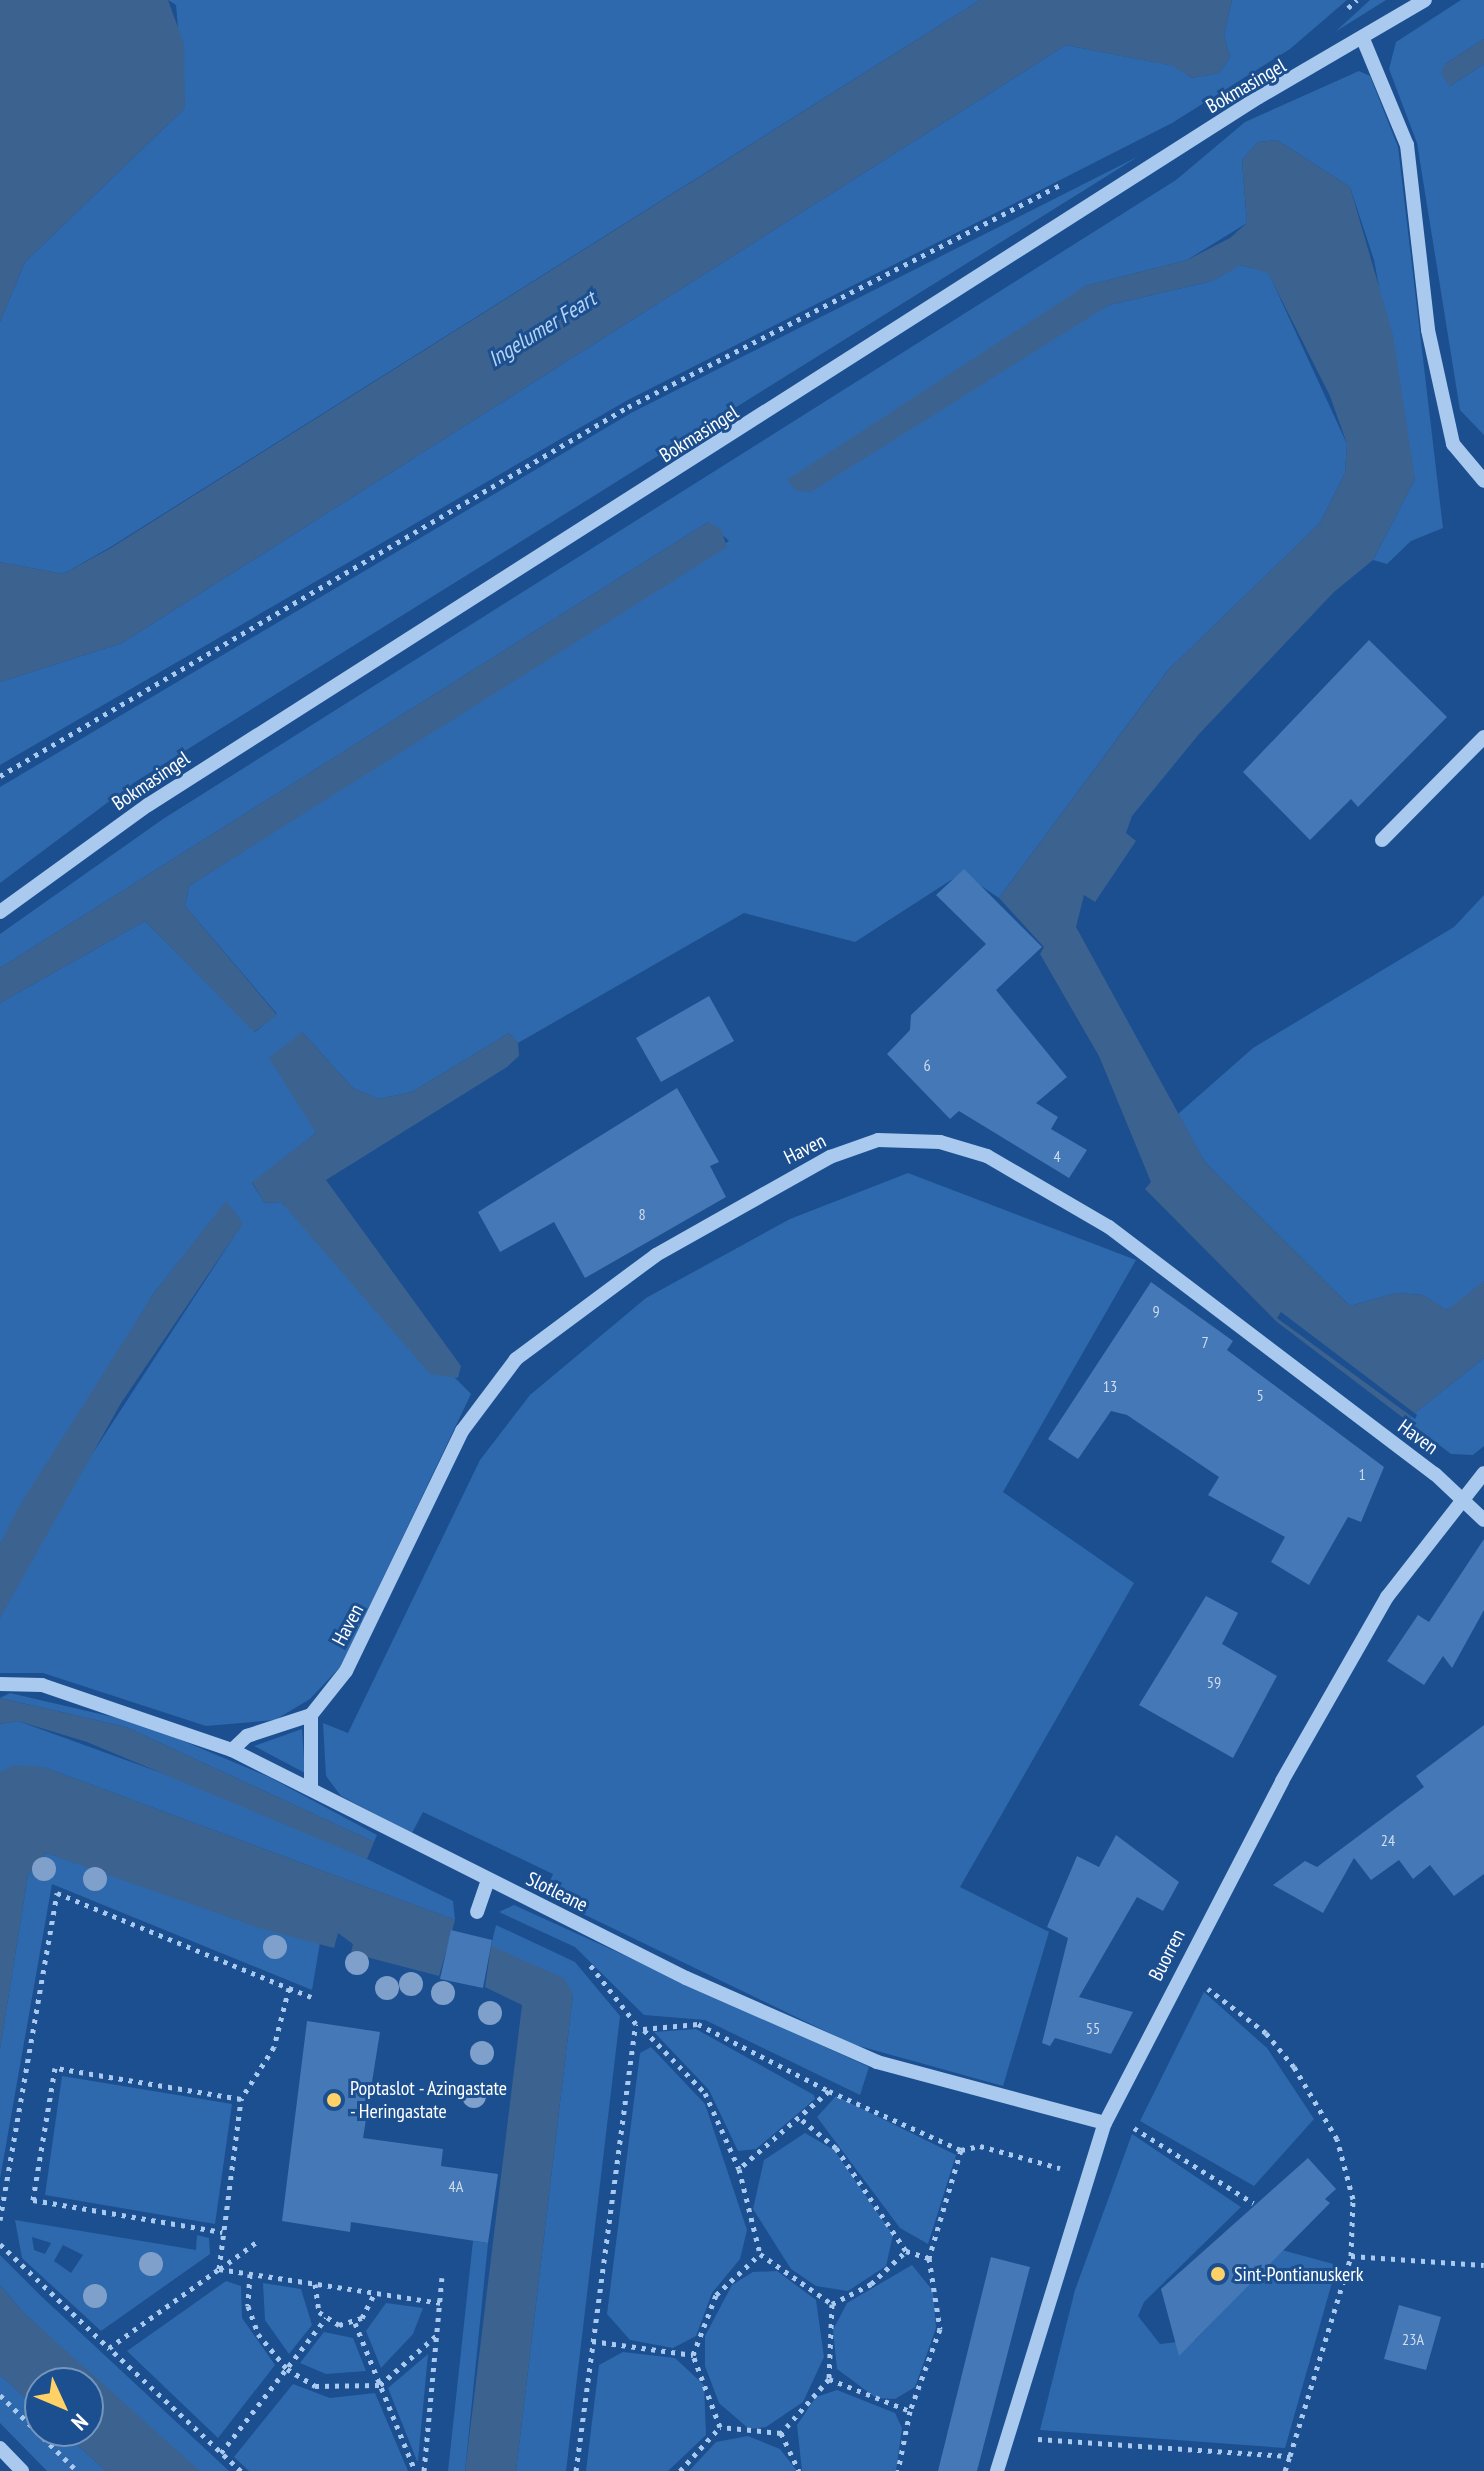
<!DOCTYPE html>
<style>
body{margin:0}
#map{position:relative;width:1484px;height:2471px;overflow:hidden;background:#1b4f8f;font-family:"PT Sans Narrow",sans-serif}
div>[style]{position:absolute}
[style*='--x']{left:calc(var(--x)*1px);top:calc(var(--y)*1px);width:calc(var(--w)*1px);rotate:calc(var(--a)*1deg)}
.green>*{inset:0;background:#2e69ad}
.water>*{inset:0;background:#3c6290}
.pier>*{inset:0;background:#1b4f8f}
.building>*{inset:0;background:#4478b7}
.path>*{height:5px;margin-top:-2.5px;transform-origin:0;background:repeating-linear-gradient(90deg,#a9c9ee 0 4px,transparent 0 10px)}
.minor>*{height:14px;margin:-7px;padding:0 7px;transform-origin:7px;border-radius:7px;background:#a9c9ee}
.trees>*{width:24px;height:24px;margin:-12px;border-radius:50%;background:#7ea0ca}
.dots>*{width:22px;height:22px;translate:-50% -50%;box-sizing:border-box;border:4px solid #1b4f8f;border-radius:50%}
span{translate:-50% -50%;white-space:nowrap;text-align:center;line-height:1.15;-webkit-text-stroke:6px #1b4f8f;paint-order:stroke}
.number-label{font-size:16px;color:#d0dded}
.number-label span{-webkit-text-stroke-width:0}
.street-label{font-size:20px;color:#fff}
.poi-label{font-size:20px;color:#fff}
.left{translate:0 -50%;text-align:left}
.water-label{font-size:22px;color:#b5d3f5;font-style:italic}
.north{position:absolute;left:24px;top:2367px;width:80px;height:80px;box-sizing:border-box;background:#1b4f8f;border:2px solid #7695bc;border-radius:50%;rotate:134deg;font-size:22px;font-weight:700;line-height:32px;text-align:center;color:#fff}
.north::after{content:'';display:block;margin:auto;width:28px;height:36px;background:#ffd166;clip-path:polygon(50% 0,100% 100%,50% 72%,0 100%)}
</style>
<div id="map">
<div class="green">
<div style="clip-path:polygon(168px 0,980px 0,109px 548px,63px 574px,0 562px,0 322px,25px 262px,185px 108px,176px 5px)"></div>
<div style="clip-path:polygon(1232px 0,1347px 0,1290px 49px,1172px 123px,626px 401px,0 765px,0 682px,122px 643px,1066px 45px,1174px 66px,1192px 78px,1219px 73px,1230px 57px,1224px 35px)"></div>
<div style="clip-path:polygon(1370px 0,1386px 0,1335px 32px)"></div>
<div style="clip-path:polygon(1461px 0,1484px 0,1484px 39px,1445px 64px,1450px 86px,1484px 64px,1484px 435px,1460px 410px,1417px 143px,1389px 69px,1396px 42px)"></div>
<div style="clip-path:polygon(1359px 71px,1370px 76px,1398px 147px,1443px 528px,1411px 541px,1387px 564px,1373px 560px,1415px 479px,1374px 260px,1350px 187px,1277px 140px,1258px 142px,1242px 160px,1247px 223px,1187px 260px,1085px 286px,1051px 340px,1109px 305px,1212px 281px,1240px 265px,1268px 272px,1347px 444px,1345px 473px,1320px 523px,1168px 670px,999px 898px,962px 873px,855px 942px,744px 913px,518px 1043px,509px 1033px,412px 1092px,379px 1099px,353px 1088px,302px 1032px,302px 1103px,316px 1133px,252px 1183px,265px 1203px,281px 1202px,471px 1394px,341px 1666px,310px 1699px,275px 1720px,206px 1726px,43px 1673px,0 1673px,0 1618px,57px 1508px,242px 1224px,226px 1202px,154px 1293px,0 1544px,0 1003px,145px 921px,255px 1032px,277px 1014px,185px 906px,189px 886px,729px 541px,708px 522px,0 968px,0 934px,163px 819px,1176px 180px,1245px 122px)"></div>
<div style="clip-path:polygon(1139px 156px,135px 782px,0 883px,0 787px,631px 413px)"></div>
<div style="clip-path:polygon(1484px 895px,1484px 1281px,1467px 1301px,1446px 1310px,1423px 1295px,1396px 1293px,1350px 1306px,1205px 1162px,1178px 1114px,1253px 1048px,1454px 927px)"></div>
<div style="clip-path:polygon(908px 1173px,1136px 1260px,1003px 1492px,1134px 1583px,960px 1887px,1049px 1932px,1003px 2086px,852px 2044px,544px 1895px,553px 1874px,423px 1812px,412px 1833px,341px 1796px,326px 1776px,323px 1723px,348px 1733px,480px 1460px,530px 1395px,646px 1298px,790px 1219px)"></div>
<div style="clip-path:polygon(1484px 1358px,1484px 1446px,1473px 1455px,1451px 1454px,1406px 1420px)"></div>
<div style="clip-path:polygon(10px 1693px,143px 1724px,269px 1777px,377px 1835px,374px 1842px,126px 1727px,0 1698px)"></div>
<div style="clip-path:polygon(18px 1721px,225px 1796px,367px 1859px,453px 1901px,455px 1920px,44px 1767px,0 1772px,0 1724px)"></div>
<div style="clip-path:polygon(302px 1729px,305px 1773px,254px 1746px)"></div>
<div style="clip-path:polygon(46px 1853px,320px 1943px,312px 1990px,52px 1884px,0 2179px,0 2049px,28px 1875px)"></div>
<div style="clip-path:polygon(514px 1905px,869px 2067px,860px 2095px,705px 2020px,644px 2015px,575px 1947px,499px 1912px)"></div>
<div style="clip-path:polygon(496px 1925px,575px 1962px,620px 2016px,566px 2471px,516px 2471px,573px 1994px,491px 1946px)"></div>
<div style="clip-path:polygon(1204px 1992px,1267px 2048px,1314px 2119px,1254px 2186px,1140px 2121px)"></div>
<div style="clip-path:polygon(696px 2029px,814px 2095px,815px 2099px,756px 2149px,738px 2151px,709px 2090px,654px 2032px)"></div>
<div style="clip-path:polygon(651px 2047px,705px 2104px,747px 2230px,740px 2259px,712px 2293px,696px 2336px,673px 2348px,630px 2340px,607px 2314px,640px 2053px)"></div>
<div style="clip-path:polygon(62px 2076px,232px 2104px,215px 2224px,45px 2195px)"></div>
<div style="clip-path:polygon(836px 2096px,956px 2155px,928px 2244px,900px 2228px,817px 2117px)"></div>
<div style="clip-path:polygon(805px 2133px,834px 2150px,893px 2235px,886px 2266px,848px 2291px,816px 2286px,791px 2269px,753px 2209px,764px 2160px)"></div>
<div style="clip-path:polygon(1132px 2134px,1241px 2207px,1144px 2302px,1138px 2316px,1160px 2344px,1195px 2340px,1282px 2250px,1337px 2265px,1285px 2448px,1040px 2430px,1075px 2290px)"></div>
<div style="clip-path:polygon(evenodd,15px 2220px,196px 2250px,197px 2235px,209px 2238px,210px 2254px,101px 2331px,22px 2258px,15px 2220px,32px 2237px,51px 2243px,45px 2254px,34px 2250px,32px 2237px,15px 2220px,63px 2245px,83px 2255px,71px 2273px,54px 2261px,63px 2245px)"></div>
<div style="clip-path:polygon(473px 2241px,488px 2243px,465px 2471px,448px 2471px)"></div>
<div style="clip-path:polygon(0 2255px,41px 2296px,229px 2471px,194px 2471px,23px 2312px,0 2285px)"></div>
<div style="clip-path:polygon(912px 2265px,933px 2291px,936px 2328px,915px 2387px,895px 2399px,876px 2398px,837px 2369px,833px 2330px,847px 2303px)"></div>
<div style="clip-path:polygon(777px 2271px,816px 2300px,824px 2357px,803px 2402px,766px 2427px,749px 2429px,719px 2403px,705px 2366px,705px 2336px,732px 2285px,753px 2272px)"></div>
<div style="clip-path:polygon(226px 2281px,241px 2286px,242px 2318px,275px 2365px,218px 2438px,127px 2351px)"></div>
<div style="clip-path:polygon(263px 2283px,301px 2289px,312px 2325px,289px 2354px,265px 2320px)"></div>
<div style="clip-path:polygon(386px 2303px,423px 2308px,413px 2334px,381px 2368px,366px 2331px)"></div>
<div style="clip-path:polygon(324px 2332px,353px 2338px,366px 2371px,326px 2374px,300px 2363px)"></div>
<div style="clip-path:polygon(623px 2352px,675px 2358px,704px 2385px,706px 2435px,668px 2471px,586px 2471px,599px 2365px)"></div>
<div style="clip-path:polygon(428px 2354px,418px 2461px,417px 2461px,388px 2388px)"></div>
<div style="clip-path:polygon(0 2375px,40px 2411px,40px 2431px,62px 2431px,106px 2471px,47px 2471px,0 2423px)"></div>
<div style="clip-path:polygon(293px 2384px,330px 2398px,375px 2393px,408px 2471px,249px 2471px,234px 2457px)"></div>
<div style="clip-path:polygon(837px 2390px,895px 2413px,902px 2428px,896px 2471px,802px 2471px,797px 2425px,816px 2397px)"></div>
<div style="clip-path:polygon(748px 2436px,780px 2449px,797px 2471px,689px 2471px,716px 2442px)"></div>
</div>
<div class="water">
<div style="clip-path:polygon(0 0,168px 0,184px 44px,185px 108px,25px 262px,0 322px)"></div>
<div style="clip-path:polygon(980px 0,1232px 0,1224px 35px,1230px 57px,1219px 73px,1192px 78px,1173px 66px,1066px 45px,122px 643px,0 682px,0 562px,63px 574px,109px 549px)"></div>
<div style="clip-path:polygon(1484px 39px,1484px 64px,1450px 86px,1441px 74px,1445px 64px)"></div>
<div style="clip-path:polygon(1277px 140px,1350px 187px,1393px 335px,1415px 479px,1373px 560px,1334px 592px,1199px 734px,1132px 816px,1126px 833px,1136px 841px,1095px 902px,1084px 895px,1076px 927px,1205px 1162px,1350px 1306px,1396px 1293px,1423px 1295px,1447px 1310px,1484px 1281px,1484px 1358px,1406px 1420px,1277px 1322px,1145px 1189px,1151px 1182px,1099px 1056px,1040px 954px,1044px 947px,999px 898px,1169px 669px,1320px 523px,1345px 473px,1347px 444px,1330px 396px,1268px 273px,1241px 265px,1212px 281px,1109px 305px,811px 492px,796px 491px,787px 480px,1085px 286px,1187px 260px,1230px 238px,1247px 223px,1242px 160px,1258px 142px)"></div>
<div style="clip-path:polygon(708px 522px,721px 529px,727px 547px,189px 886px,185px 906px,277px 1015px,254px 1032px,145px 921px,0 1003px,0 968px)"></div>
<div style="clip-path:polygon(302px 1032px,353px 1088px,379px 1099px,412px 1092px,509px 1033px,518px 1043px,519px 1056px,507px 1067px,326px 1180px,461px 1366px,458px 1378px,430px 1374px,281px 1202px,265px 1203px,252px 1182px,316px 1133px,269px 1058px)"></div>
<div style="clip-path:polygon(226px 1201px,243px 1223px,121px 1403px,0 1618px,0 1544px,18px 1508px,154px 1293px)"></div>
<div style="clip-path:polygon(0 1698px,126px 1727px,374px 1842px,367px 1859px,87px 1742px,18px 1721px,0 1724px)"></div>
<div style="clip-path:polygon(15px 1765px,44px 1767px,455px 1920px,439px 1976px,351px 1953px,353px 1944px,338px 1933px,334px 1948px,259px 1928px,46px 1853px,28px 1875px,0 2049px,0 1772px)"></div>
<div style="clip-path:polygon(491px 1946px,564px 1978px,573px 1994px,516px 2471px,465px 2471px,522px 2005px,485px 1987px)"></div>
<div style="clip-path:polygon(0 2285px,23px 2312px,200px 2471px,106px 2471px,62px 2431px,88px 2431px,88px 2383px,40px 2383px,40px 2411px,0 2375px)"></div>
</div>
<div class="pier">
<div style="clip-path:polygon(1281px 1312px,1417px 1415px,1415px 1419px,1277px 1318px)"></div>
</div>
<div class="building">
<div style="clip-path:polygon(1369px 640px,1447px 717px,1358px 807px,1351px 799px,1310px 840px,1243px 772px)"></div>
<div style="clip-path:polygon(964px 869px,1042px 947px,996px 990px,1067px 1077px,1036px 1103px,1058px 1117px,1051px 1129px,1087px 1150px,1069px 1178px,959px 1111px,950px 1119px,887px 1054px,910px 1030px,911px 1015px,986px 944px,936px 895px)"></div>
<div style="clip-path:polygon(709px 996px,734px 1041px,661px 1082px,636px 1038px)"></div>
<div style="clip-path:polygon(677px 1088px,719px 1162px,710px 1166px,726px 1197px,585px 1278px,554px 1222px,500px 1252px,478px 1212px)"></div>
<div style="clip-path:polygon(1151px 1282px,1233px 1341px,1227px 1350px,1384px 1467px,1361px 1522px,1348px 1517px,1309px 1585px,1271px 1562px,1285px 1537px,1208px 1495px,1219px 1477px,1127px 1415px,1111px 1411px,1078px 1459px,1048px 1439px)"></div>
<div style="clip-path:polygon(1484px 1539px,1484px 1610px,1452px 1668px,1443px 1656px,1424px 1685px,1387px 1661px,1418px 1615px,1429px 1622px)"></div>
<div style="clip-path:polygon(1206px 1596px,1238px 1613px,1222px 1644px,1277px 1676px,1233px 1758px,1139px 1705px)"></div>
<div style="clip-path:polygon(1484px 1725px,1484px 1874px,1454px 1896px,1430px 1865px,1413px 1879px,1399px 1860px,1371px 1880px,1354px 1858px,1323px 1913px,1273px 1885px,1305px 1861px,1317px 1867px,1424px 1787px,1416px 1776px)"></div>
<div style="clip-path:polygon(1116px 1835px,1179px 1882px,1163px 1911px,1137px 1897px,1079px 1997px,1133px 2012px,1111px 2054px,1055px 2038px,1050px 2046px,1042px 2043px,1068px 1938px,1047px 1927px,1077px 1856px,1099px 1867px)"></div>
<div style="clip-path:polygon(451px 1930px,492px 1940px,483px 1988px,440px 1979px)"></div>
<div style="clip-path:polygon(307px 2021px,380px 2032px,363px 2138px,443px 2149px,441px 2166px,498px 2174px,488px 2243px,351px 2222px,350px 2232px,282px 2221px)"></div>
<div style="clip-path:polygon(1308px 2158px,1336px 2189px,1325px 2199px,1330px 2203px,1179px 2356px,1161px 2289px)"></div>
<div style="clip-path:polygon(991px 2257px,1030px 2267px,977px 2471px,938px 2471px)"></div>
<div style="clip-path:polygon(1399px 2305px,1441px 2317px,1426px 2370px,1384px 2359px)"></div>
</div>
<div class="path">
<div style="--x:1348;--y:8;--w:12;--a:-42"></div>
<div style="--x:0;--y:776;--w:728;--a:-30.44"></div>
<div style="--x:628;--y:407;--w:487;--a:-27.2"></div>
<div style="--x:289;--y:1988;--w:24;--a:22"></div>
<div style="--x:643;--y:2029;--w:55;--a:-5.2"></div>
<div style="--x:698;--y:2024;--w:147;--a:27.1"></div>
<div style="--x:829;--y:2091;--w:119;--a:139.1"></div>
<div style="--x:644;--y:2030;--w:88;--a:45.9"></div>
<div style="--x:705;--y:2093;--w:83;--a:65.9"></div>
<div style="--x:739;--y:2169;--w:88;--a:76.1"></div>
<div style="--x:829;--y:2091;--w:145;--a:24.1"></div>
<div style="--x:961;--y:2150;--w:113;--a:106.5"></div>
<div style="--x:802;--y:2120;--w:44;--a:39.5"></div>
<div style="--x:836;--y:2148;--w:125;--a:55.8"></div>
<div style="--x:1134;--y:2128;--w:141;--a:32.2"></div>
<div style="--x:961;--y:2150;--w:19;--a:-12"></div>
<div style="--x:980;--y:2146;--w:83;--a:15.4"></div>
<div style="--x:0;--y:2220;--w:332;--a:-80.1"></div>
<div style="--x:57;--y:1893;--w:251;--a:22.3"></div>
<div style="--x:289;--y:1988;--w:61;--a:104.3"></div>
<div style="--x:274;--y:2047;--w:62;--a:122.4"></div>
<div style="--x:0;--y:2244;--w:151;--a:43.7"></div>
<div style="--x:760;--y:2254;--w:88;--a:34.8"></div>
<div style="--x:832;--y:2304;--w:75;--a:92.3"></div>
<div style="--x:829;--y:2379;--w:72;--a:131.6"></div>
<div style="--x:781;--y:2433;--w:61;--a:-174.4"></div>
<div style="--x:720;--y:2427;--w:77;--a:-110.6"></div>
<div style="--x:693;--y:2355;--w:64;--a:-69"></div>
<div style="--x:716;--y:2295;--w:60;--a:-43"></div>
<div style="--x:1351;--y:2256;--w:133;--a:3.9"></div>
<div style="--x:219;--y:2269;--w:171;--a:-82.6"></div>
<div style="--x:241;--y:2099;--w:189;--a:-170.5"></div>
<div style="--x:55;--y:2068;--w:134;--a:99.5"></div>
<div style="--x:33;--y:2200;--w:192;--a:9.6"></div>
<div style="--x:220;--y:2269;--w:47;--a:-36.4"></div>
<div style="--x:250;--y:2274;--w:32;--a:94"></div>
<div style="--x:248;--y:2306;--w:30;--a:70"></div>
<div style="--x:258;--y:2334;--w:45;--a:50.4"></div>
<div style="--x:287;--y:2369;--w:33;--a:31"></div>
<div style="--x:315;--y:2386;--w:65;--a:-0.9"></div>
<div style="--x:380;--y:2385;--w:76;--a:-41.3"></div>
<div style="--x:315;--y:2284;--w:28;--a:82"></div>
<div style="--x:319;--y:2312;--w:24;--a:33"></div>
<div style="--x:339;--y:2325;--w:24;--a:-17"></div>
<div style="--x:362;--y:2318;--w:28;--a:-63"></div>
<div style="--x:832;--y:2304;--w:44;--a:-27.1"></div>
<div style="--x:871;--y:2284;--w:48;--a:-43.3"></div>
<div style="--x:906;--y:2251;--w:24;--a:17"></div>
<div style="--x:929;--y:2258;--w:72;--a:81.2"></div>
<div style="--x:940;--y:2329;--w:87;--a:110.1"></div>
<div style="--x:355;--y:2323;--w:160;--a:67.9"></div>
<div style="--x:592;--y:2341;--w:102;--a:7.9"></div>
<div style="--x:829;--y:2379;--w:87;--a:21.6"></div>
<div style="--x:910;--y:2411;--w:61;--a:101.3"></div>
<div style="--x:0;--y:2395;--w:108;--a:44.6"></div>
<div style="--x:781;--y:2433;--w:42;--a:64.7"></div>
<div style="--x:1038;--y:2439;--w:253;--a:3.9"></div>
<div style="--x:1290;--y:2456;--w:209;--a:-73"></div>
<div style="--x:1351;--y:2256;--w:57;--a:-88"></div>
<div style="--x:1353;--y:2199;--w:62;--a:-104.9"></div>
<div style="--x:1337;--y:2139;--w:84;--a:-120.8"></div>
<div style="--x:1294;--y:2067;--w:44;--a:-129.5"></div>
<div style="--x:1266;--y:2033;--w:73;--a:-142.8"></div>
<div style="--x:221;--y:2453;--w:171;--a:-52.1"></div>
<div style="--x:241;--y:2471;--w:180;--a:-137"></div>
<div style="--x:109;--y:2348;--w:135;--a:-35.7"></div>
<div style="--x:219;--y:2269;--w:224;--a:8.7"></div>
<div style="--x:424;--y:2471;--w:194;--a:-84.7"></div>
<div style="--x:576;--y:2471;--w:451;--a:-82.4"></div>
<div style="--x:636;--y:2024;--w:75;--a:-127.9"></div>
<div style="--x:680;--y:2471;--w:59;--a:-47.7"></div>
<div style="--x:1285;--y:2471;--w:16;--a:-72"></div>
</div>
<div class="minor">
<div style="--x:1363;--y:39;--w:115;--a:67.5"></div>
<div style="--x:1407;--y:145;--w:186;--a:83.5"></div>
<div style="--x:1428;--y:330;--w:117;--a:77.6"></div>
<div style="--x:1453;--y:444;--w:48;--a:50"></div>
<div style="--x:1382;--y:840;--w:145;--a:-45.3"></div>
<div style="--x:0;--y:912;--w:183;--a:-35.9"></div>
<div style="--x:148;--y:805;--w:1317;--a:-32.51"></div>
<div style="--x:1259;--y:97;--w:192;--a:-30.3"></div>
<div style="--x:0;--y:1684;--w:42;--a:1.4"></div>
<div style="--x:42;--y:1685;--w:201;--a:18.9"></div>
<div style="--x:232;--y:1750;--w:508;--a:26.67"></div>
<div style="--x:686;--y:1978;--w:209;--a:23.7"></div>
<div style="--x:877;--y:2062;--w:236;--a:15"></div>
<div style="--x:232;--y:1750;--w:21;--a:-43"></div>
<div style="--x:247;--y:1736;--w:67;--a:-18.2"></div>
<div style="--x:311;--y:1715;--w:56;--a:-51.5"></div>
<div style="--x:346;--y:1671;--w:267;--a:-64.2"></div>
<div style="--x:462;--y:1431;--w:90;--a:-53.1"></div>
<div style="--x:516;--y:1359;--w:174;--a:-36.6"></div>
<div style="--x:656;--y:1255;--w:200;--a:-29.4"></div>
<div style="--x:830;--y:1157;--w:51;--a:-19.5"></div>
<div style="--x:878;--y:1140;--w:62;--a:1.8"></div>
<div style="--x:940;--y:1142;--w:49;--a:16.6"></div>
<div style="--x:987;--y:1156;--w:141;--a:30.2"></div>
<div style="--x:1109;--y:1227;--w:409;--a:37.2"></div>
<div style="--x:1435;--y:1474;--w:67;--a:43.2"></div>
<div style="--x:311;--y:1789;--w:74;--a:-90"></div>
<div style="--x:477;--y:1912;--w:34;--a:-71"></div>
<div style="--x:0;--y:2448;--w:32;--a:46"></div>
<div style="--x:997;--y:2471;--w:364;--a:-72.8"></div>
<div style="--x:1105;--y:2123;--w:385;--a:-62.6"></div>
<div style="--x:1282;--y:1781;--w:212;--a:-60.3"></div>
<div style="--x:1387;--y:1597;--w:157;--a:-52"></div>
</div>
<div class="trees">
<div style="left:44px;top:1869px"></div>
<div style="left:95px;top:1879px"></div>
<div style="left:275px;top:1947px"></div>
<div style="left:357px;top:1963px"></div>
<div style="left:411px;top:1984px"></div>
<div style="left:387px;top:1988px"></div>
<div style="left:443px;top:1993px"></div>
<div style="left:490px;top:2013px"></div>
<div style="left:482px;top:2053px"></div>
<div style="left:474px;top:2096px"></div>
<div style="left:151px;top:2264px"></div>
<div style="left:95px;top:2296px"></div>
</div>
<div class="dots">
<div style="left:334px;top:2100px;background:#ffd166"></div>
<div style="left:1218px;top:2274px;background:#ffd166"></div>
</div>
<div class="number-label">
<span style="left:927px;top:1065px">6</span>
<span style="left:1057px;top:1156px">4</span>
<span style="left:642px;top:1214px">8</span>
<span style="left:1156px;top:1311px">9</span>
<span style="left:1205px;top:1342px">7</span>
<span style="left:1110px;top:1386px">13</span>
<span style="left:1260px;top:1395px">5</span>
<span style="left:1362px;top:1474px">1</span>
<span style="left:1214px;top:1682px">59</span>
<span style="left:1388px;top:1840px">24</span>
<span style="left:1093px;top:2028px">55</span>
<span style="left:456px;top:2186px">4A</span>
<span style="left:1413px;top:2339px">23A</span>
</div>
<div class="street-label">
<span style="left:1246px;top:86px;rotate:-30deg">Bokmasingel</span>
<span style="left:699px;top:434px;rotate:-32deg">Bokmasingel</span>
<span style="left:151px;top:781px;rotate:-34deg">Bokmasingel</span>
<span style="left:805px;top:1149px;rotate:-26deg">Haven</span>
<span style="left:1418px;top:1437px;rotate:36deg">Haven</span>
<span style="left:348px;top:1625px;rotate:-62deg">Haven</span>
<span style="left:557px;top:1892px;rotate:26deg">Slotleane</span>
<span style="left:1167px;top:1955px;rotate:-63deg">Buorren</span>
</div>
<div class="poi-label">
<span class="left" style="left:350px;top:2100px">Poptaslot - Azingastate<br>- Heringastate</span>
<span class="left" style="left:1234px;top:2274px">Sint-Pontianuskerk</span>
</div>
<div class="water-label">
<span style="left:542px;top:329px;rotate:-32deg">Ingelumer Feart</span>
</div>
<div class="north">N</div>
</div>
